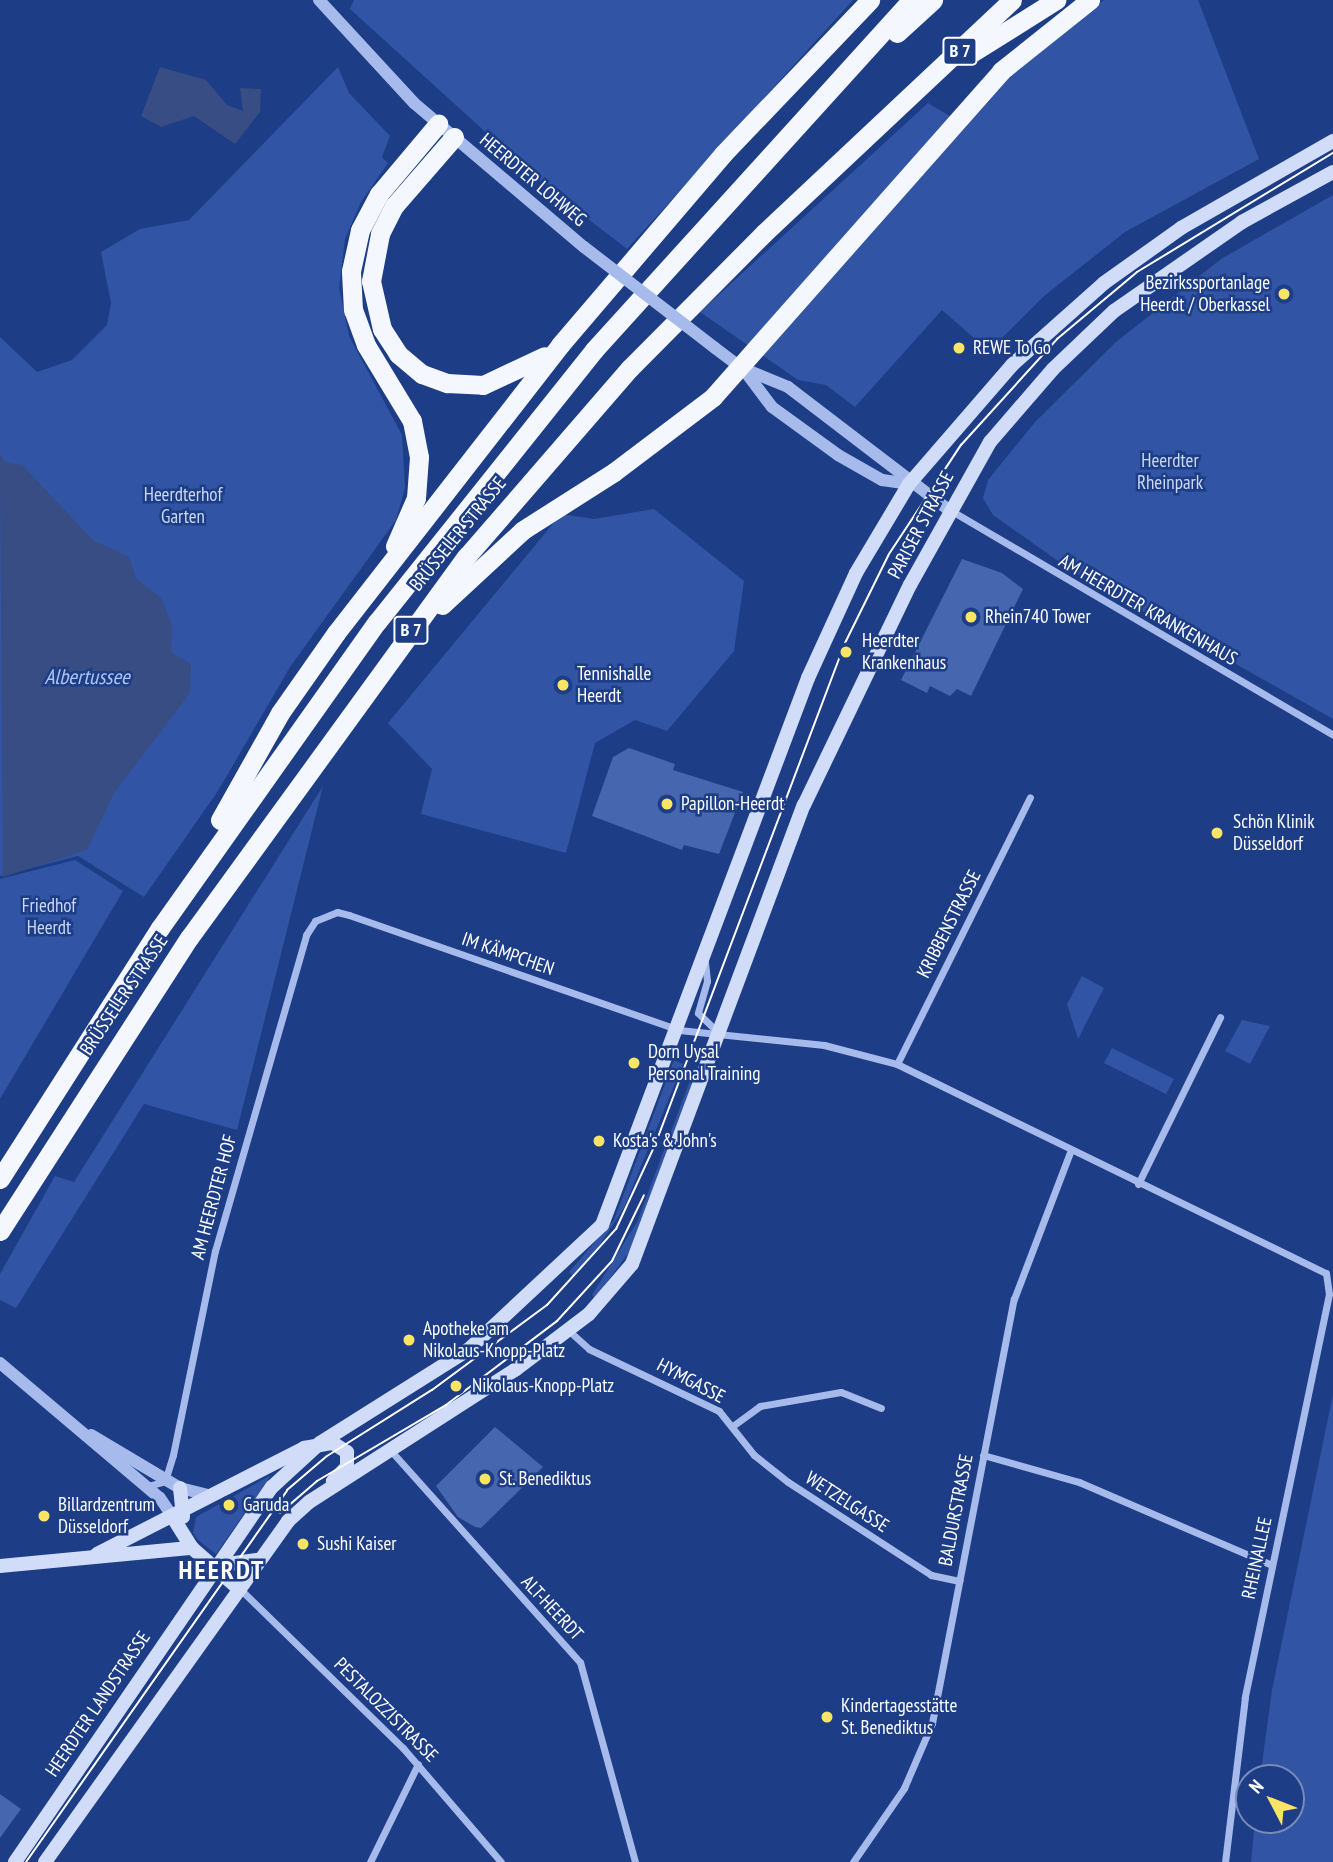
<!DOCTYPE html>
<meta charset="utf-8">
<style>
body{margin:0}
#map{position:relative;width:1333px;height:1862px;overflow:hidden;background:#1d3d86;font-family:"PT Sans Narrow",sans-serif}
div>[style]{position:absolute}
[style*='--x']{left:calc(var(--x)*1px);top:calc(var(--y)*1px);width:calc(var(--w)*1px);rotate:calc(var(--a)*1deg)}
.green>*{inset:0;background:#3154a4}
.water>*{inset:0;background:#374d84}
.building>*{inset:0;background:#4666af}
.minor>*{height:7px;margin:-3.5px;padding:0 3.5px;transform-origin:3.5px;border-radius:3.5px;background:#a6bbeb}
.tertiary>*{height:12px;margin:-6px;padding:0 6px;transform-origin:6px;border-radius:6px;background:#a6bbeb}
.secondary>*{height:14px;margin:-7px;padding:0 7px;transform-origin:7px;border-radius:7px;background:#d1ddf8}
.trunk>*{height:19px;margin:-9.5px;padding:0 9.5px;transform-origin:9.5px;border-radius:9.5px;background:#f4f7fe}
.tram>*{height:2px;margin:-1px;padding:0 1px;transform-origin:1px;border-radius:1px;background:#fff}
.tertiary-bridge>*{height:12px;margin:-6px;padding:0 6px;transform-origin:6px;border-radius:6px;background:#a6bbeb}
.dots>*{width:19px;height:19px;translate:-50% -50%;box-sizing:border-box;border:4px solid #1d3d86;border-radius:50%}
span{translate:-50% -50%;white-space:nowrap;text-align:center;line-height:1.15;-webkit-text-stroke:5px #1d3d86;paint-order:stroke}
.shield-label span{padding:2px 5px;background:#1d3d86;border:2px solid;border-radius:5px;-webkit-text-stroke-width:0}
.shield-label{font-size:18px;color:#fff;font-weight:700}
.street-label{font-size:19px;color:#fff}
.poi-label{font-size:19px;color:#fff}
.right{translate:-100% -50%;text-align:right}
.left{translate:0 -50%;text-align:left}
.park-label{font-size:19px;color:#cbd9f8}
.water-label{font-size:21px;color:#b1c6f2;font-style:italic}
.district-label{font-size:26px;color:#fff;font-weight:700;letter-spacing:2px}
.north{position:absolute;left:1235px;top:1764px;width:70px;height:70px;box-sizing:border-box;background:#1d3d86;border:2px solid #778bb6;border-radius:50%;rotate:312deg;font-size:19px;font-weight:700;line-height:28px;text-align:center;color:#fff}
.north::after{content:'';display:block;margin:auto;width:24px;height:32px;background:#fae464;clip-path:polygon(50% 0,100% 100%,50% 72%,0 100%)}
</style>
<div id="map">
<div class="green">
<div style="clip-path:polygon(354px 0,853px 0,627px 249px,544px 185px,350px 9px)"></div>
<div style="clip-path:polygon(1104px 0,1198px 0,1259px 159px,1125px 232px,1044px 296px,989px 351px,942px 310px,855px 407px,826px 385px,798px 380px,700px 312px,928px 103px,963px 124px,1026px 57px)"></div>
<div style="clip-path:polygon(338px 67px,349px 93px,390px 136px,382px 157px,388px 163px,361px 202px,345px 239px,339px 288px,349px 336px,402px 435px,405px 488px,396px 520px,290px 667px,218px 791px,144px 897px,78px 856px,0 876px,0 337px,37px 372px,72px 360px,107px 325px,111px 303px,101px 252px,140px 229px,189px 220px)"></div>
<div style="clip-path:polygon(1333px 195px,1333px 719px,1075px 573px,993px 515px,983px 498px,988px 480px,1035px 422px,1116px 342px,1221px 259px)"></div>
<div style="clip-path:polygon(654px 509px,744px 581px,734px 651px,667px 731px,635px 720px,595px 743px,566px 853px,421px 814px,432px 769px,388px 723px,561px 514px,594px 519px)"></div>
<div style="clip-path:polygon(323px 786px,237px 1130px,144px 1104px,16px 1308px,0 1300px,0 1274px,55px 1176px,74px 1182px)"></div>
<div style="clip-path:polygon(75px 860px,123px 891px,0 1099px,0 879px)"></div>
<div style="clip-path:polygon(1082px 976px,1104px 988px,1078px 1039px,1067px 1004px)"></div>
<div style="clip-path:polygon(1242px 1020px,1270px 1026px,1250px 1064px,1225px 1051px)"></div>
<div style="clip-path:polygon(1112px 1048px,1174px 1079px,1166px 1094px,1104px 1063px)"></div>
<div style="clip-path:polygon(674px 1060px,683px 1064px,624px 1208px,599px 1246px,573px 1276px,569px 1272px,614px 1220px)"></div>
<div style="clip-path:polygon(694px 1070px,699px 1072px,630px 1251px,595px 1298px,592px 1295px,637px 1222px)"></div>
<div style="clip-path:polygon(1333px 1394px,1333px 1862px,1251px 1862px,1255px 1820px,1291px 1820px,1291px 1778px,1260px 1778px,1272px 1690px)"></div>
<div style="clip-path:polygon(271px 1475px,216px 1554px,198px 1540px,193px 1533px,196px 1517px)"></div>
</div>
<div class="water">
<div style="clip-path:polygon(160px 67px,206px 80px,227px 105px,243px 111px,240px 88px,261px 89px,260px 112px,235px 144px,194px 116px,161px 127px,141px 116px)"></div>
<div style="clip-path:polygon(0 454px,5px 462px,22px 465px,93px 540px,129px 557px,136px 578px,161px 598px,172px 625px,171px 652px,191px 664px,190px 693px,114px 793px,87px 850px,3px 877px)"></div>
</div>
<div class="building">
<div style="clip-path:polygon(962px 559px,1002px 573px,1023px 589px,971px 696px,957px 689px,950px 696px,930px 686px,927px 693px,901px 680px)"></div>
<div style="clip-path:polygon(629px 748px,675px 764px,673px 770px,743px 792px,719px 854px,684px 845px,682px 850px,592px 816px,613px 757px)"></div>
<div style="clip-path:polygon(495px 1427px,543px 1467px,481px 1528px,475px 1527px,458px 1517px,436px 1486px)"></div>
<div style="clip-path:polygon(0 1794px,21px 1809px,0 1838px)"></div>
</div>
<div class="minor">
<div style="--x:950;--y:510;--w:444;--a:30.4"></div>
<div style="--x:705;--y:962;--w:19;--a:84"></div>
<div style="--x:707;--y:981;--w:33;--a:106"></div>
<div style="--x:698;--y:1013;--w:29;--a:44"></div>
<div style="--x:897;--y:1064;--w:298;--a:-63.5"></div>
<div style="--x:1138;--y:1184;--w:186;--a:-63.8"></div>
<div style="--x:568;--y:1330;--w:28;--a:42"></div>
<div style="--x:589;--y:1349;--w:144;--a:25.5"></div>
<div style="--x:719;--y:1411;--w:56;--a:51.5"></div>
<div style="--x:754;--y:1455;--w:43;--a:38.5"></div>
<div style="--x:788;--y:1482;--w:171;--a:33"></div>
<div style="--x:931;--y:1575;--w:29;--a:12"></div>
<div style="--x:734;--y:1425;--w:32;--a:-36"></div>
<div style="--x:760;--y:1406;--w:82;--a:-9.8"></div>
<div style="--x:841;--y:1392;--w:43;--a:21.8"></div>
<div style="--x:392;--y:1452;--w:282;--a:48.2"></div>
<div style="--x:580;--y:1662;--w:207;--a:74.6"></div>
<div style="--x:983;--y:1455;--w:100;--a:15.7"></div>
<div style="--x:1079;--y:1482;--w:210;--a:23.3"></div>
<div style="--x:148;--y:1486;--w:18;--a:-16"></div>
<div style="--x:165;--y:1481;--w:27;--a:-73"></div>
<div style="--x:173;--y:1455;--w:208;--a:-78.4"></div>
<div style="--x:215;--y:1251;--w:329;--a:-73.9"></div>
<div style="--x:306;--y:935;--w:17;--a:-57"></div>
<div style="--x:315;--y:921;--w:24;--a:-22"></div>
<div style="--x:337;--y:912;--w:12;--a:14"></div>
<div style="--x:349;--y:915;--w:349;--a:19.2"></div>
<div style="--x:679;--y:1030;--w:146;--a:5.9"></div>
<div style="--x:824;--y:1045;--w:75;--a:14.6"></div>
<div style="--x:897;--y:1064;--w:477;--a:26"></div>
<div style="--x:1326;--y:1273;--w:21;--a:82"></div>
<div style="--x:1329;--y:1294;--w:412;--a:101.8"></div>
<div style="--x:1245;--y:1697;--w:166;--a:96.9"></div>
<div style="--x:240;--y:1589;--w:228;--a:44.3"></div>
<div style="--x:403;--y:1748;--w:150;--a:49.3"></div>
<div style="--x:370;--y:1862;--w:109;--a:-63.9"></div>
<div style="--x:853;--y:1862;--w:90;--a:-55.4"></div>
<div style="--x:904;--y:1788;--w:71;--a:-66.7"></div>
<div style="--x:932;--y:1723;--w:432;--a:-79.1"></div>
<div style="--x:1014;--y:1299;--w:157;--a:-69.1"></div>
</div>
<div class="tertiary">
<div style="--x:319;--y:0;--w:140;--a:47.3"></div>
<div style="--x:414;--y:103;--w:223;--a:40.3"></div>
<div style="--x:715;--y:348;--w:34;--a:37"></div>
<div style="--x:742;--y:368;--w:50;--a:22.4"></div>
<div style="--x:788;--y:387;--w:203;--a:37.4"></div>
<div style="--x:744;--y:370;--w:46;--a:52.9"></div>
<div style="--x:772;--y:407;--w:82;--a:36"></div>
<div style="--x:838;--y:455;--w:51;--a:29.6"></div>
<div style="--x:882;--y:480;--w:27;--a:8"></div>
<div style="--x:0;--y:1363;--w:209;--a:40.2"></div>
<div style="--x:160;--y:1498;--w:22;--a:56"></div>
<div style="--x:91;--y:1435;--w:104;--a:30.8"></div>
<div style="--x:180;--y:1488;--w:32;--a:14"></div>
</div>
<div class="secondary">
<div style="--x:180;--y:1488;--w:29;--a:84"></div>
<div style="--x:172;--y:1516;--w:38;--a:58"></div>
<div style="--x:192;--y:1548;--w:62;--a:41.1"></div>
<div style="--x:97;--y:1554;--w:233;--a:-27.1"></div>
<div style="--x:304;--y:1448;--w:29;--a:-10"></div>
<div style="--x:333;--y:1443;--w:17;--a:33"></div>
<div style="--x:347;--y:1452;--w:15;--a:90"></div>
<div style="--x:347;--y:1467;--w:20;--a:135"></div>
<div style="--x:0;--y:1566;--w:193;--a:-5.4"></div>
<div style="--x:213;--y:1566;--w:44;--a:-7.8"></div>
<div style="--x:15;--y:1862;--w:455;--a:-55.6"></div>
<div style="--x:272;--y:1487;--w:65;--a:-42.5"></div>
<div style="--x:320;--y:1443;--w:176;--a:-32.2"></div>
<div style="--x:469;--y:1349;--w:182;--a:-43"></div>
<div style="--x:602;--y:1225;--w:585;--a:-69.36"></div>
<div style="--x:808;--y:678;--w:115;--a:-65.4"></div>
<div style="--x:856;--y:573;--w:104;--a:-59.2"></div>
<div style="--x:909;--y:484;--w:157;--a:-49.1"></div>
<div style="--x:1012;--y:365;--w:123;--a:-41.7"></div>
<div style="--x:1104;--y:283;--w:95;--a:-35.5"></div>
<div style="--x:1181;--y:228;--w:175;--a:-29.8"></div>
<div style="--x:45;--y:1862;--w:419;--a:-54.5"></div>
<div style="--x:288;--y:1521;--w:28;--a:-42"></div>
<div style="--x:309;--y:1502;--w:245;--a:-32.7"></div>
<div style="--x:515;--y:1370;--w:93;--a:-37.1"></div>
<div style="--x:589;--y:1314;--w:66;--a:-49.3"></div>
<div style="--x:632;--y:1264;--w:490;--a:-69.5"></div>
<div style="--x:804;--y:805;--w:244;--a:-64.3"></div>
<div style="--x:910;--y:585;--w:164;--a:-60.8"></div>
<div style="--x:990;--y:442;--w:96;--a:-49.2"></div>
<div style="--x:1053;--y:369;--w:84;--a:-43.6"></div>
<div style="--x:1114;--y:311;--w:156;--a:-34.8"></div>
<div style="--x:1242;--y:222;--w:104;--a:-28.8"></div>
</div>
<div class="trunk">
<div style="--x:897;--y:33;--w:49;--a:-42.5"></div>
<div style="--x:970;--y:54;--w:102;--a:-32.1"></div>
<div style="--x:454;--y:137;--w:91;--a:131"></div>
<div style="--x:394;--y:206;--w:31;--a:117"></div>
<div style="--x:380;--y:234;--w:48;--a:100.8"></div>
<div style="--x:371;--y:281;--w:49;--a:77.1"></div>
<div style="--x:382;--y:329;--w:30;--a:57"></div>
<div style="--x:398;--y:354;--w:31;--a:40"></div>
<div style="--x:422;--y:374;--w:27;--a:20"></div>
<div style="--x:447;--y:383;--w:36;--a:3"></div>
<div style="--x:483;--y:385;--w:68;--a:-25.1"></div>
<div style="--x:395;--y:546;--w:52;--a:-66.4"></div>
<div style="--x:416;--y:498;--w:41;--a:-85.8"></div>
<div style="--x:419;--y:457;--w:37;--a:-101"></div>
<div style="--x:412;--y:421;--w:89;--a:-121.2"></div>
<div style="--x:366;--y:345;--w:37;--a:-110"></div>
<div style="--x:353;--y:310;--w:39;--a:-93"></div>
<div style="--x:351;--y:271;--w:42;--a:-77.6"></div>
<div style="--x:360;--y:230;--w:41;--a:-62.2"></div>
<div style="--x:379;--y:194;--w:92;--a:-49.9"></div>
<div style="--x:442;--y:605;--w:110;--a:-42.8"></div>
<div style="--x:523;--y:530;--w:108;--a:-32.5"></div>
<div style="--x:614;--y:472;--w:124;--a:-37.1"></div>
<div style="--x:713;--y:397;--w:435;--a:-48.5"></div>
<div style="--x:1001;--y:71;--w:114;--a:-38.6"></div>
<div style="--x:220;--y:820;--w:123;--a:-60.7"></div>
<div style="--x:280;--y:713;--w:98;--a:-55"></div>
<div style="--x:336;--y:633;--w:365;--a:-52.1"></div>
<div style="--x:560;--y:345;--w:251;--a:-49.5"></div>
<div style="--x:723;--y:154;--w:213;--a:-46.3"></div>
<div style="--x:0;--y:1179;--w:298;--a:-57.5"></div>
<div style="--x:160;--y:928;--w:375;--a:-54.7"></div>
<div style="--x:377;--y:622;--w:348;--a:-51.4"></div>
<div style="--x:594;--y:350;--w:472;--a:-47.8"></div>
<div style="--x:0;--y:1231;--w:349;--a:-57.2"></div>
<div style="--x:189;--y:938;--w:472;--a:-54"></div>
<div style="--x:467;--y:556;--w:249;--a:-49.1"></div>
<div style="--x:630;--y:368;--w:190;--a:-45.2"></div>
<div style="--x:764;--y:233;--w:340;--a:-43.2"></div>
</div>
<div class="tram">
<div style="--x:280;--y:1513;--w:49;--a:-40.9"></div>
<div style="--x:317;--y:1481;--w:150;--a:-30.5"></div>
<div style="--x:446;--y:1405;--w:139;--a:-37.1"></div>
<div style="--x:557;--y:1321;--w:81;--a:-47.5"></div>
<div style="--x:612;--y:1261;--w:73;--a:-64.1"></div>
<div style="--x:26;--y:1862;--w:454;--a:-54.9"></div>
<div style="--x:287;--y:1490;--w:52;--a:-40.4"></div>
<div style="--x:327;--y:1456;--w:124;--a:-32.2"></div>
<div style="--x:432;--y:1390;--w:143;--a:-36.5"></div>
<div style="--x:547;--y:1305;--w:103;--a:-47.8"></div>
<div style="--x:616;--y:1229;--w:93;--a:-65.1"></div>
<div style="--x:655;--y:1145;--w:537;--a:-69.27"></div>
<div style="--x:845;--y:643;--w:99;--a:-63.7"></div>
<div style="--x:889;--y:554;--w:131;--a:-56.6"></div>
<div style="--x:961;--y:445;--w:143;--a:-47.8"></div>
<div style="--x:1057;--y:339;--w:104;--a:-39.9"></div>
<div style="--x:1137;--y:272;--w:229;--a:-31.3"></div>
</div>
<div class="tertiary-bridge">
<div style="--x:584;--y:247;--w:165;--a:37.6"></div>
</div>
<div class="dots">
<div style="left:1284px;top:294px;background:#fae464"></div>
<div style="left:959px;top:348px;background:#fae464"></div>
<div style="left:971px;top:617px;background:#fae464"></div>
<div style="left:846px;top:652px;background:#fae464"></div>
<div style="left:563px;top:685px;background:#fae464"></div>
<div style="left:667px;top:804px;background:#fae464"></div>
<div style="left:1217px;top:833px;background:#fae464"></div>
<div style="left:634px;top:1063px;background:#fae464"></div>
<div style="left:599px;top:1141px;background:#fae464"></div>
<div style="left:409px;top:1340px;background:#fae464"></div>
<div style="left:456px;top:1386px;background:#fae464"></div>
<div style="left:485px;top:1479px;background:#fae464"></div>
<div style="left:229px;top:1505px;background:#fae464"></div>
<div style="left:44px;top:1516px;background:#fae464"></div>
<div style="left:303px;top:1544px;background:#fae464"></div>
<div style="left:827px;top:1717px;background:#fae464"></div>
</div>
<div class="shield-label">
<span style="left:960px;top:51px">B 7</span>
<span style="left:411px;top:630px">B 7</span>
</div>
<div class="street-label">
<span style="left:533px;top:180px;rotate:40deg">HEERDTER LOHWEG</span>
<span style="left:921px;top:525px;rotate:-62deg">PARISER STRASSE</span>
<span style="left:458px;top:534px;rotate:-51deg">BRÜSSELER STRASSE</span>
<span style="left:1148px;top:610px;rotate:30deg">AM HEERDTER KRANKENHAUS</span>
<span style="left:949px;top:924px;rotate:-63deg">KRIBBENSTRASSE</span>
<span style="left:508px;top:954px;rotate:19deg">IM KÄMPCHEN</span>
<span style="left:124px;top:995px;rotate:-56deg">BRÜSSELER STRASSE</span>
<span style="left:214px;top:1197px;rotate:-75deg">AM HEERDTER HOF</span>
<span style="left:691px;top:1381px;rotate:28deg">HYMGASSE</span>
<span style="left:847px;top:1502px;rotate:33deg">WETZELGASSE</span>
<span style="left:956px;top:1510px;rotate:-79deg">BALDURSTRASSE</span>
<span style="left:1257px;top:1558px;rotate:-78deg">RHEINALLEE</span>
<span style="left:552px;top:1608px;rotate:47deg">ALT-HEERDT</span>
<span style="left:98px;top:1704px;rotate:-56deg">HEERDTER LANDSTRASSE</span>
<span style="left:386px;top:1710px;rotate:45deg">PESTALOZZISTRASSE</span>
</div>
<div class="poi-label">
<span class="right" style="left:1270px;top:294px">Bezirkssportanlage<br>Heerdt / Oberkassel</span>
<span class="left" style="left:973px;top:348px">REWE To Go</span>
<span class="left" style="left:985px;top:617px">Rhein740 Tower</span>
<span class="left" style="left:862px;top:652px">Heerdter<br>Krankenhaus</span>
<span class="left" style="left:577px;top:685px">Tennishalle<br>Heerdt</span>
<span class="left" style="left:681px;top:804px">Papillon-Heerdt</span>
<span class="left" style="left:1233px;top:833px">Schön Klinik<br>Düsseldorf</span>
<span class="left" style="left:648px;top:1063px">Dorn Uysal<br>Personal Training</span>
<span class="left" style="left:613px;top:1141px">Kosta's &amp; John's</span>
<span class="left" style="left:423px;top:1340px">Apotheke am<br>Nikolaus-Knopp-Platz</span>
<span class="left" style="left:472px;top:1386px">Nikolaus-Knopp-Platz</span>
<span class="left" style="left:499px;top:1479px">St. Benediktus</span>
<span class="left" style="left:58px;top:1516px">Billardzentrum<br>Düsseldorf</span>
<span class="left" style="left:243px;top:1505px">Garuda</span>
<span class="left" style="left:317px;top:1544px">Sushi Kaiser</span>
<span class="left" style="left:841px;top:1717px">Kindertagesstätte<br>St. Benediktus</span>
</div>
<div class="park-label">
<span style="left:1170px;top:472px">Heerdter<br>Rheinpark</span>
<span style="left:183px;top:506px">Heerdterhof<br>Garten</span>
<span style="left:49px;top:917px">Friedhof<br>Heerdt</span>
</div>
<div class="water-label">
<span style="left:87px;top:677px">Albertussee</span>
</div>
<div class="district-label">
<span style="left:222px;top:1570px">HEERDT</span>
</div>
<div class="north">N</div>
</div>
